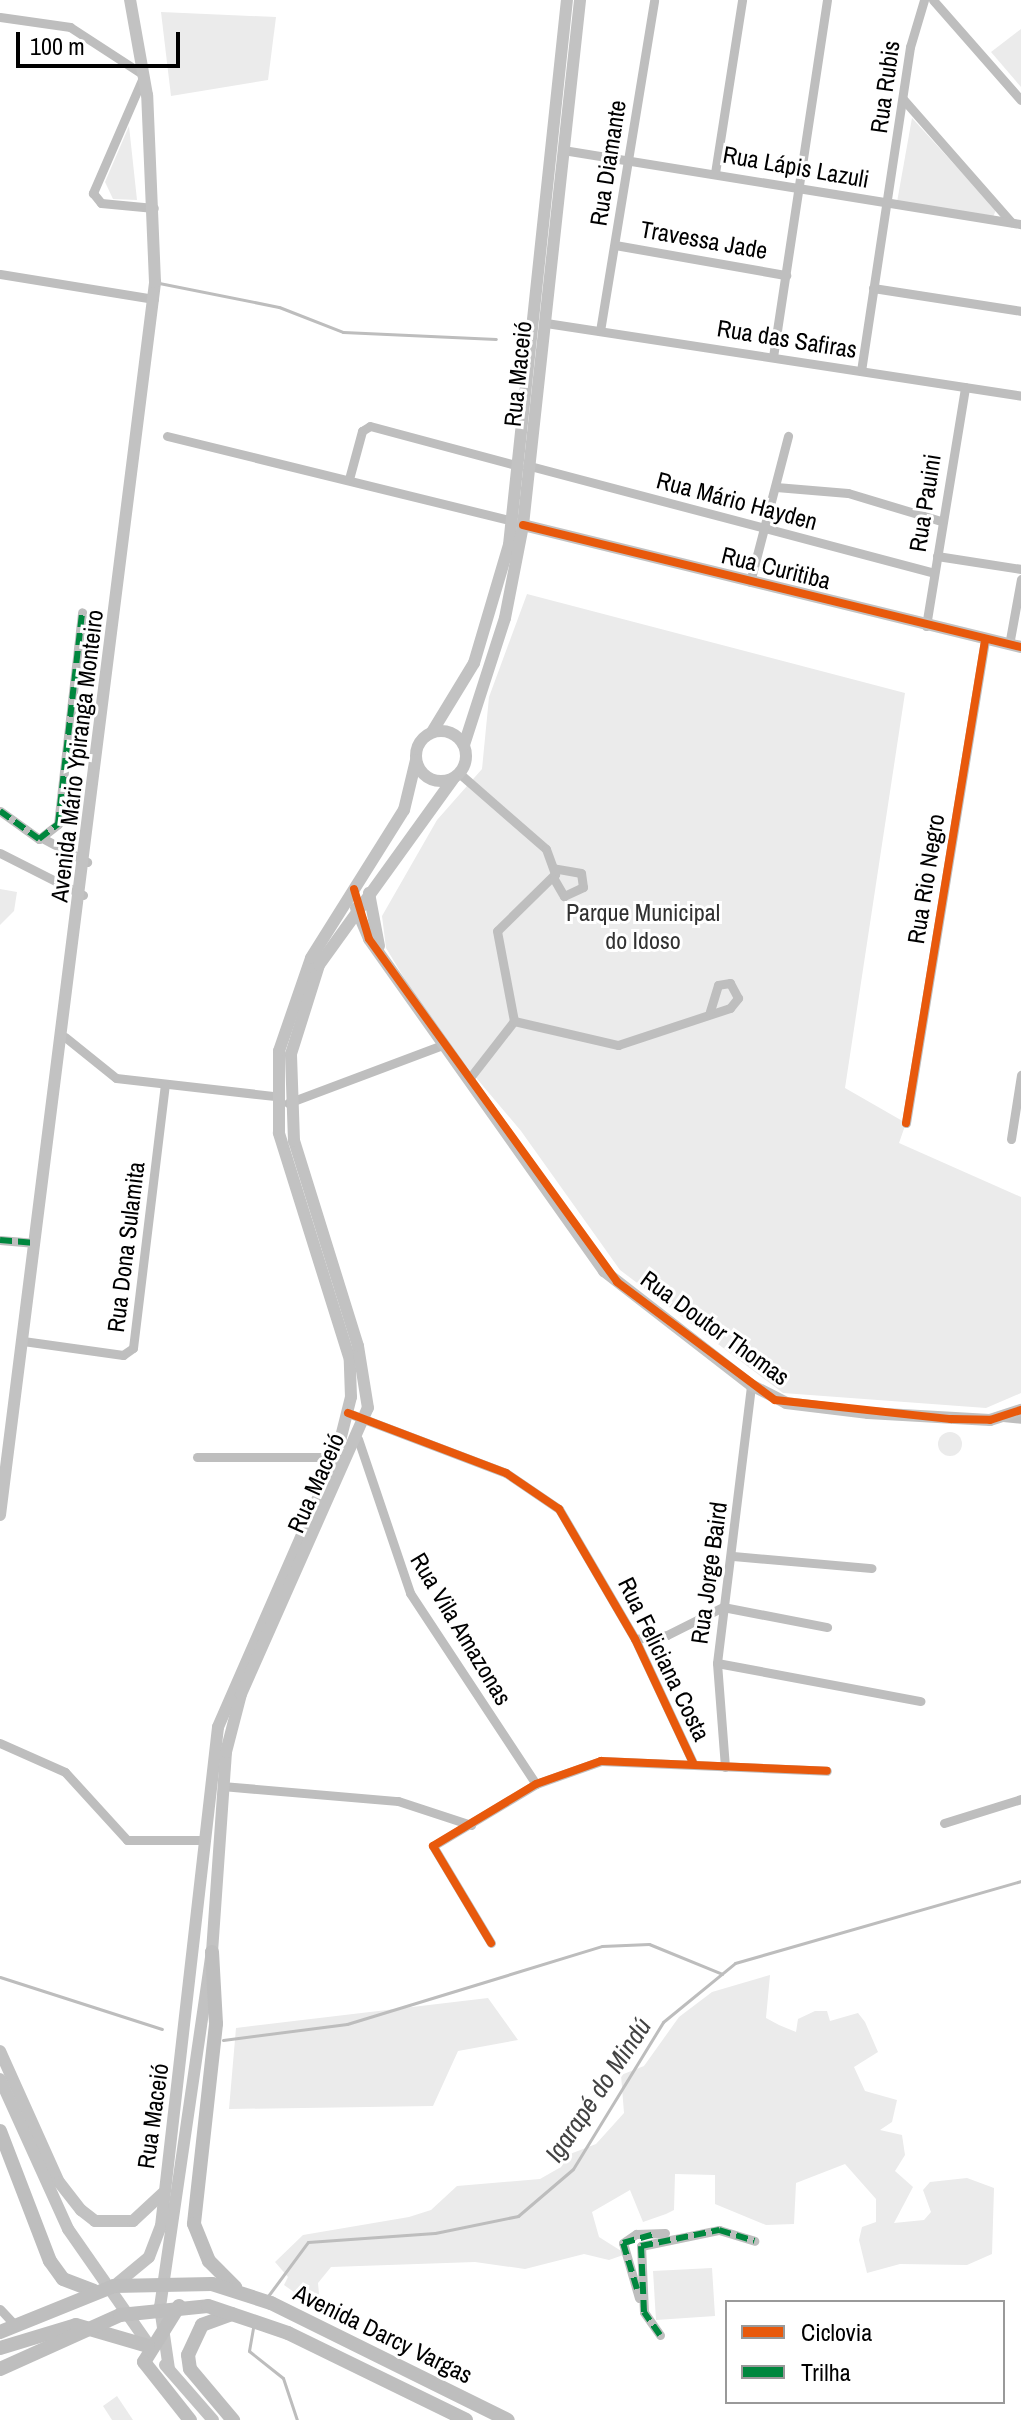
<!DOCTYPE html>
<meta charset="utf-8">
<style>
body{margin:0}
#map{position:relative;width:1021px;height:2420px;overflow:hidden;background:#fff;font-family:"Archivo Narrow",sans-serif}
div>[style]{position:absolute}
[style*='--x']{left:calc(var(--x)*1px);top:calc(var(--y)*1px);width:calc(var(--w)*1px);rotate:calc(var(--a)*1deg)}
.green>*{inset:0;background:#ebebeb}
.round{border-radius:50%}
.stream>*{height:3px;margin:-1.5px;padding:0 1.5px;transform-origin:1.5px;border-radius:1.5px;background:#bdbdbd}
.street>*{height:9px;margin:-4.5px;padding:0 4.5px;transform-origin:4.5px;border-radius:4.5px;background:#bebebe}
.secondary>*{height:12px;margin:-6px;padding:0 6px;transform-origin:6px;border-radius:6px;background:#c2c2c2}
.secondary>.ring{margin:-6px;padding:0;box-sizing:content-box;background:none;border:12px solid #c2c2c2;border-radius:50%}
.primary>*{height:14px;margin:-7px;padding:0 7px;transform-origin:7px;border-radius:7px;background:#bebebe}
.quiet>*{height:6px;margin-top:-3px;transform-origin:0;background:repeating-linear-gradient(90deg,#00873e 0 12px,transparent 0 18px)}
.cycleway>*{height:8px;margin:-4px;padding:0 4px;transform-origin:4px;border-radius:4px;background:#e8590c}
span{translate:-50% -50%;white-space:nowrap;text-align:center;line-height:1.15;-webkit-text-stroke:6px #fff;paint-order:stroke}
.street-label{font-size:24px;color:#000}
.park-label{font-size:24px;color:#313131}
.water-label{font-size:26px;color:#424242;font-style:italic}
.legend{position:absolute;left:725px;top:2300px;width:280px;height:104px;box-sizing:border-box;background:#fff;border:2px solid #999;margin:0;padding:10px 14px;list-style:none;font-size:24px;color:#000}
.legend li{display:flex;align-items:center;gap:16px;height:40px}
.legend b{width:40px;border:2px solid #999}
.scale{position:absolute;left:16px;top:32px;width:164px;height:36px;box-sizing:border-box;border:4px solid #000;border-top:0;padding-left:10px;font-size:24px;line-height:28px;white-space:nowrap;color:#000;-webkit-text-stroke:6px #fff;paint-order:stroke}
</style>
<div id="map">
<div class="green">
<div style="clip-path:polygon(161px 12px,276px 17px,268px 80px,171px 96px)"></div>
<div style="clip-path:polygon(1021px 29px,1021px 87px,991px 52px)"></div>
<div style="clip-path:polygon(912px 118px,996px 210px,993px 217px,897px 202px)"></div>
<div style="clip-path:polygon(129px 126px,137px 200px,113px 199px,105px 182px)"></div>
<div style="clip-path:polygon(527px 594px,905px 693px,845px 1088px,906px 1123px,899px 1143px,1021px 1197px,1021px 1393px,986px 1408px,783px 1393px,620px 1270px,521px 1131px,435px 1029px,386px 948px,382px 916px,437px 820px,482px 769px,489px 697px)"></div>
<div style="clip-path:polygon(0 889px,17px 892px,14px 911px,0 925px)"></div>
<div class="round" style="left:938px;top:1432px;width:24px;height:24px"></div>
<div style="clip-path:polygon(770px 1975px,766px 2018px,779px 2025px,796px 2032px,798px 2019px,815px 2011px,827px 2011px,830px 2021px,858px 2013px,865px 2022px,878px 2052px,854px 2067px,865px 2091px,897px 2100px,892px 2122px,880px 2130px,902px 2135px,905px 2155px,895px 2171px,913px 2187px,894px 2223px,924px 2220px,931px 2212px,923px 2190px,930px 2182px,967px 2178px,994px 2188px,992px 2254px,967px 2265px,900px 2264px,867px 2273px,859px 2240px,862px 2227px,876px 2222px,876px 2199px,845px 2164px,796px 2183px,794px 2224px,766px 2225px,715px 2204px,715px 2175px,675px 2174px,674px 2210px,666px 2214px,643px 2222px,630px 2190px,592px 2212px,599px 2237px,626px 2254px,609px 2260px,584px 2254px,525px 2269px,475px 2262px,331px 2267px,318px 2283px,320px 2304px,312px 2305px,284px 2285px,288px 2277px,275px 2262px,303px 2235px,409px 2217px,431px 2210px,457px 2186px,540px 2179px,561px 2167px,570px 2154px,596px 2144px,624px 2113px,621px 2075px,644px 2066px,679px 2017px,712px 1992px)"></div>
<div style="clip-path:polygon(488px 1998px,518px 2040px,458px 2051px,433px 2106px,229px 2109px,236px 2028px)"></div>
<div style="clip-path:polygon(712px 2268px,715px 2316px,656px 2320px,653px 2271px)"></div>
<div style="clip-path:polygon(117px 2396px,133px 2420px,112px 2420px,103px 2406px)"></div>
</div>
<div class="stream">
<div style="--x:159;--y:283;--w:122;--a:11.3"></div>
<div style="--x:279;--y:307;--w:69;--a:21.3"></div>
<div style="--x:343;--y:332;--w:153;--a:2.6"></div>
<div style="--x:0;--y:1977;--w:170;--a:17.8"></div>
<div style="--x:223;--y:2040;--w:125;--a:-7.4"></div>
<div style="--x:347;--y:2024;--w:267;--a:-17"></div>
<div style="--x:602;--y:1946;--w:47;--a:-2.4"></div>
<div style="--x:649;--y:1944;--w:79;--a:22.3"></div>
<div style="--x:268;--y:2296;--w:67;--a:-53.5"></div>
<div style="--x:308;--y:2242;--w:127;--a:-4.1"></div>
<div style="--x:435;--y:2233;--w:85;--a:-11.6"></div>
<div style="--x:518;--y:2216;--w:72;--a:-40.5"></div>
<div style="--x:573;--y:2169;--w:172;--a:-58.5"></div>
<div style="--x:663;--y:2022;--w:93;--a:-39.3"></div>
<div style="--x:735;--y:1963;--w:298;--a:-16"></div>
<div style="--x:253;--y:2328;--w:23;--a:100"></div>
<div style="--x:249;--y:2351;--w:43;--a:38.5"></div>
<div style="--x:283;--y:2378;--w:44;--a:71.6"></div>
</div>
<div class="street">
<div style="--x:933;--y:0;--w:133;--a:48.7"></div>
<div style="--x:0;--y:17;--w:71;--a:8.1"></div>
<div style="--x:70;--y:27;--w:88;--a:33"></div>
<div style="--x:144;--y:75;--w:129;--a:113.4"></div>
<div style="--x:93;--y:193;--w:13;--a:51"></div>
<div style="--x:101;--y:203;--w:53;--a:5.4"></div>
<div style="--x:903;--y:99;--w:164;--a:48.7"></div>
<div style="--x:563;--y:150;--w:464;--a:9.2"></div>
<div style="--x:715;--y:173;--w:175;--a:-81.1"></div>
<div style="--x:615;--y:245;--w:174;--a:10"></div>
<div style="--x:0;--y:274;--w:156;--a:9.2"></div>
<div style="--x:873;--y:288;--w:150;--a:8.8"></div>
<div style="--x:546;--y:323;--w:481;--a:8.7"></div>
<div style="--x:600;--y:331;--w:335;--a:-80.7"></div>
<div style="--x:773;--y:357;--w:361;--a:-81.4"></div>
<div style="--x:861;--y:371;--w:328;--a:-81.4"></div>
<div style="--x:910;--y:47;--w:49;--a:-73.4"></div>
<div style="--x:167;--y:436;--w:356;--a:13.8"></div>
<div style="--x:530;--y:466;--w:418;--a:14.8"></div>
<div style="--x:349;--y:479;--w:50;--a:-74.8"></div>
<div style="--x:362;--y:431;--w:9;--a:-32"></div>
<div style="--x:370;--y:426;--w:154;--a:15"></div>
<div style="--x:776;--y:487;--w:72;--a:4.8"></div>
<div style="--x:848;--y:493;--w:97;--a:16.8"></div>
<div style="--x:937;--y:556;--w:85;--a:8.8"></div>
<div style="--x:750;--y:582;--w:151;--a:-75.4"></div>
<div style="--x:926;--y:626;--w:242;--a:-80.7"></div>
<div style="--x:1009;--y:645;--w:67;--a:-79.7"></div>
<div style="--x:460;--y:774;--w:114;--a:41.1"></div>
<div style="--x:546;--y:849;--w:27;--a:70"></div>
<div style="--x:555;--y:874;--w:81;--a:135.5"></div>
<div style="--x:497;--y:931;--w:92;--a:79.3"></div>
<div style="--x:514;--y:1021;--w:75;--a:127.9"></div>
<div style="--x:0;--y:811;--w:48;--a:35.7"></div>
<div style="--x:39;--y:839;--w:24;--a:-38"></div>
<div style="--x:58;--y:824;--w:213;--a:-83.5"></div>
<div style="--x:44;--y:839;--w:49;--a:28.1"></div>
<div style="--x:0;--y:853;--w:93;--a:26.8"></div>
<div style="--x:554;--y:879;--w:20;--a:60"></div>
<div style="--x:564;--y:896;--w:21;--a:-25"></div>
<div style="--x:583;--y:887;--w:14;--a:-98"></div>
<div style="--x:581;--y:873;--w:27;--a:-170"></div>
<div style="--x:514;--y:1021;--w:107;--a:13"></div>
<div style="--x:618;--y:1045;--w:118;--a:-18.3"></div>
<div style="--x:730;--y:1008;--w:13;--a:-51"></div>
<div style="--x:738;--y:998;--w:17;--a:-118"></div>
<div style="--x:730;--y:983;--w:12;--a:171"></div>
<div style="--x:718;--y:985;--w:28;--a:107"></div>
<div style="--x:65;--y:1037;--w:65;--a:38.8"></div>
<div style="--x:116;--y:1078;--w:160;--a:6.5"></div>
<div style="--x:288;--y:1103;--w:165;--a:-20.6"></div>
<div style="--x:906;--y:1123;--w:489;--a:-80.7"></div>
<div style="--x:1011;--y:1139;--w:65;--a:-81.1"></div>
<div style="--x:0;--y:1240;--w:35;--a:5"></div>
<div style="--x:23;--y:1341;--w:101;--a:8"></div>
<div style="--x:123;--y:1355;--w:12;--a:-35"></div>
<div style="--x:133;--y:1348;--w:265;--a:-83.1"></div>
<div style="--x:348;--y:1413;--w:169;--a:20.8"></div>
<div style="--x:506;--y:1473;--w:64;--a:34.2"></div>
<div style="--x:559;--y:1509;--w:151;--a:59.7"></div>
<div style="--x:635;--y:1639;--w:137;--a:64.9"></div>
<div style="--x:1003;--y:1417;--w:18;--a:6"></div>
<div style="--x:358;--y:1439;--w:163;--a:71.3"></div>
<div style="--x:410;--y:1593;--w:229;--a:56.6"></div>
<div style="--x:197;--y:1457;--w:139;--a:0"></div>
<div style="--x:733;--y:1556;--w:139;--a:5"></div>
<div style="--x:635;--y:1639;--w:32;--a:-7"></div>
<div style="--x:667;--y:1635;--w:63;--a:-26.6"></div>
<div style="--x:723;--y:1607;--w:106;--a:10.9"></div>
<div style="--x:717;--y:1663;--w:207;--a:10.6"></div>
<div style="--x:0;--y:1743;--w:71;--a:24"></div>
<div style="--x:65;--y:1772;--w:92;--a:47.6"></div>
<div style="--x:127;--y:1840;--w:78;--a:0"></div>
<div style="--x:725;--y:1767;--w:104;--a:-94.4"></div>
<div style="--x:717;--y:1663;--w:280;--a:-83"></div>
<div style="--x:222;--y:1786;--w:177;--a:4.9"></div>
<div style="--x:398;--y:1801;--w:77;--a:18.2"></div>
<div style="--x:944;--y:1823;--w:81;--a:-17.3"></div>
<div style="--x:491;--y:1943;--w:113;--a:-120.9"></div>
<div style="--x:433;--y:1846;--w:120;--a:-31"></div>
<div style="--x:536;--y:1784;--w:69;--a:-19.5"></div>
<div style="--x:601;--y:1761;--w:226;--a:2.5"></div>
<div style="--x:639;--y:2298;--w:57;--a:-106.2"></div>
<div style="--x:623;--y:2243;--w:16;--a:-35"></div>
<div style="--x:636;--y:2234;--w:29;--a:-2"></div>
<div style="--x:0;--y:2309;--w:21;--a:47"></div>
<div style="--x:660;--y:2335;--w:28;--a:-125"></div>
<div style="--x:644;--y:2312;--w:66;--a:-92.6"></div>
<div style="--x:641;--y:2246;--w:80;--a:-11.6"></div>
<div style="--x:719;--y:2230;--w:37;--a:17"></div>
</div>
<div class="secondary">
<div style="--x:523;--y:525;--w:513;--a:13.77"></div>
<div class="ring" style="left:416px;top:731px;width:38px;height:38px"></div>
<div style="--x:432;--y:732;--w:81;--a:-58.7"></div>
<div style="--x:474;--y:663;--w:123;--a:-73.5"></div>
<div style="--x:509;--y:545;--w:548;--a:-83.93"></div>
<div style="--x:464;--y:745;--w:133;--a:-72.1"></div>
<div style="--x:505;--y:618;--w:95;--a:-79"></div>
<div style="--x:523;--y:525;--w:528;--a:-83.8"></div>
<div style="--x:369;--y:893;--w:54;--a:79.3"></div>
<div style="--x:356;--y:908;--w:34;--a:67"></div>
<div style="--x:369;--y:939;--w:407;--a:54.7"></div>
<div style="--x:604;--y:1271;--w:186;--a:37.8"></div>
<div style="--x:751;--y:1385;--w:39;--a:27"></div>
<div style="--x:786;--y:1403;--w:83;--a:7"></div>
<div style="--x:868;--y:1413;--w:122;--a:3.3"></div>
<div style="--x:990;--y:1420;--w:33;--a:-18"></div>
<div style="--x:0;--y:1515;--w:1243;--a:-82.83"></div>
<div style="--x:155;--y:282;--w:187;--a:-92.4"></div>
<div style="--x:147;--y:95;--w:97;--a:-100.1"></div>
<div style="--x:0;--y:2051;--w:144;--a:65.8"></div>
<div style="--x:59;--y:2182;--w:36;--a:52"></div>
<div style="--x:81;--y:2210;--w:18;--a:38"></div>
<div style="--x:95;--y:2221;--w:38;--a:0"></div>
<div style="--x:133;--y:2221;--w:41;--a:-43"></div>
<div style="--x:0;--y:2079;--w:165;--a:65.6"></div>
<div style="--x:68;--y:2229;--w:145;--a:55.1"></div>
<div style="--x:114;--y:2286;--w:45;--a:-39.6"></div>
<div style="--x:149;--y:2257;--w:33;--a:-69"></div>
<div style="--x:161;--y:2226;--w:502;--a:-83.48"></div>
<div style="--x:218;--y:1727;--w:295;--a:-66.4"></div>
<div style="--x:336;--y:1457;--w:62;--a:-76"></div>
<div style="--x:351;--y:1397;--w:37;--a:-92"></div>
<div style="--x:350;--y:1360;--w:238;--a:-107.4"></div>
<div style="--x:279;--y:1133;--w:82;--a:-90"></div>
<div style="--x:279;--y:1051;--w:98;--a:-71"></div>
<div style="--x:311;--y:958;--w:175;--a:-57.9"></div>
<div style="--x:404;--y:810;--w:51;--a:-76.5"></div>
<div style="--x:165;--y:2365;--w:73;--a:48.9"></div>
<div style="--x:169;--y:2369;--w:63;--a:-98.3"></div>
<div style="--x:160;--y:2307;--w:359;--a:-81.7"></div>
<div style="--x:212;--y:1952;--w:200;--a:-86"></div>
<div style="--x:226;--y:1752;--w:60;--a:-75.5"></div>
<div style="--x:241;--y:1694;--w:313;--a:-66.1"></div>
<div style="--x:368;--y:1408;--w:63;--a:-99.2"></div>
<div style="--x:358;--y:1346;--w:215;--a:-107.3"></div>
<div style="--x:294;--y:1141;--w:87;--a:-92"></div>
<div style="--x:291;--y:1054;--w:93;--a:-72.5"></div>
<div style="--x:319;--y:965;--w:229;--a:-54.2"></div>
</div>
<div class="primary">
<div style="--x:212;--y:1952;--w:72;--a:86.8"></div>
<div style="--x:216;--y:2024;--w:201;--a:96.3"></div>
<div style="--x:194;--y:2224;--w:40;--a:68"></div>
<div style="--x:209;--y:2261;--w:37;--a:45"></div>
<div style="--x:0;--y:2131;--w:139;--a:69"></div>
<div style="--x:50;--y:2261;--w:22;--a:54"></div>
<div style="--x:63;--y:2279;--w:33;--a:21"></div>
<div style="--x:179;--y:2306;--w:66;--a:122"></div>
<div style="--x:144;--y:2362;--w:74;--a:51.6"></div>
<div style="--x:232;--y:2314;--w:32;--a:160"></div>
<div style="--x:202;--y:2325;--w:33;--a:115"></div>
<div style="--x:188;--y:2355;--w:14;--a:82"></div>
<div style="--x:190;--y:2369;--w:67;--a:49.9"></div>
<div style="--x:0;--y:2332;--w:123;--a:-22"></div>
<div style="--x:114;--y:2286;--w:98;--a:-1.2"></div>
<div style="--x:212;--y:2284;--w:62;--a:17.9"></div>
<div style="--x:271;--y:2303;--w:264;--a:26.3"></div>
<div style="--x:0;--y:2348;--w:79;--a:-16.8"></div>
<div style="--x:76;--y:2325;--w:75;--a:16.3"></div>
<div style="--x:0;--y:2369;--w:132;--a:-24.2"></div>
<div style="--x:120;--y:2315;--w:88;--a:-5.8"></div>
<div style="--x:208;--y:2306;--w:84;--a:18.6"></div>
<div style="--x:288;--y:2333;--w:198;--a:26"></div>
</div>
<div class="quiet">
<div style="--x:0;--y:811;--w:48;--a:35.7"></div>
<div style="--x:39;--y:839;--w:24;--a:-38"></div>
<div style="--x:58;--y:824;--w:213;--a:-83.5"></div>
<div style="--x:0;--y:1240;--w:35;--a:5"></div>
<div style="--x:637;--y:2289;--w:48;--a:-106.9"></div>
<div style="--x:623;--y:2243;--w:35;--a:-16"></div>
<div style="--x:660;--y:2335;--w:28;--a:-125"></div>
<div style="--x:644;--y:2312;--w:66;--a:-92.6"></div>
<div style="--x:641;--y:2246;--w:80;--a:-11.6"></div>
<div style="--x:719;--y:2230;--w:37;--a:17"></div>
</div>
<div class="cycleway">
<div style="--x:523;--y:525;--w:513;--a:13.77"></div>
<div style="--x:354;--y:889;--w:52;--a:73.3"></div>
<div style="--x:369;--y:939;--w:423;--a:54.1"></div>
<div style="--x:617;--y:1282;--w:197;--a:36.8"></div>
<div style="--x:775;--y:1400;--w:177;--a:6.2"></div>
<div style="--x:951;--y:1419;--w:39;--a:1"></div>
<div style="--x:990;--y:1420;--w:33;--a:-18"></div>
<div style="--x:906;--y:1123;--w:489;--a:-80.7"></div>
<div style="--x:348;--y:1413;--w:169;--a:20.8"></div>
<div style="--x:506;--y:1473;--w:64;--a:34.2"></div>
<div style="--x:559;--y:1509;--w:151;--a:59.7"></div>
<div style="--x:635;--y:1639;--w:137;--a:64.9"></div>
<div style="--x:491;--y:1943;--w:113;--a:-120.9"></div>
<div style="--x:433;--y:1846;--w:120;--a:-31"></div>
<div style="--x:536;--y:1784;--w:69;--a:-19.5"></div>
<div style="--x:601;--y:1761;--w:226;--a:2.5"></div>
</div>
<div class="street-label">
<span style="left:885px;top:87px;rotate:-82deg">Rua Rubis</span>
<span style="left:608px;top:163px;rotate:-81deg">Rua Diamante</span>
<span style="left:796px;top:167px;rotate:10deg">Rua Lápis Lazuli</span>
<span style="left:704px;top:240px;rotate:10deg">Travessa Jade</span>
<span style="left:787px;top:339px;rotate:9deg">Rua das Safiras</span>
<span style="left:518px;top:374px;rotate:-84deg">Rua Maceió</span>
<span style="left:737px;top:501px;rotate:15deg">Rua Mário Hayden</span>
<span style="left:925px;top:503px;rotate:-81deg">Rua Pauini</span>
<span style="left:776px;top:568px;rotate:14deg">Rua Curitiba</span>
<span style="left:77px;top:756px;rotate:-83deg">Avenida Mário Ypiranga Monteiro</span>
<span style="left:926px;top:879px;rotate:-81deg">Rua Rio Negro</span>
<span style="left:126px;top:1247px;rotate:-83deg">Rua Dona Sulamita</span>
<span style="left:715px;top:1328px;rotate:36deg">Rua Doutor Thomas</span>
<span style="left:316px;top:1483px;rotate:-66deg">Rua Maceió</span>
<span style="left:709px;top:1573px;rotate:-82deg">Rua Jorge Baird</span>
<span style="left:461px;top:1629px;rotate:59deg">Rua Vila Amazonas</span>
<span style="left:664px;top:1659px;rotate:64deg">Rua Feliciana Costa</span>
<span style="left:153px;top:2116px;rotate:-82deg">Rua Maceió</span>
<span style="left:383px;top:2334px;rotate:26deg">Avenida Darcy Vargas</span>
</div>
<div class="park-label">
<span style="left:643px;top:927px">Parque Municipal<br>do Idoso</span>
</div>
<div class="water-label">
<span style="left:598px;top:2090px;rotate:-56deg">Igarapé do Mindú</span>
</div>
<ul class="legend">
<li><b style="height:10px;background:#e8590c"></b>Ciclovia</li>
<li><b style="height:10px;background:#00873e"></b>Trilha</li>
</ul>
<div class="scale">100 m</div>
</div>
